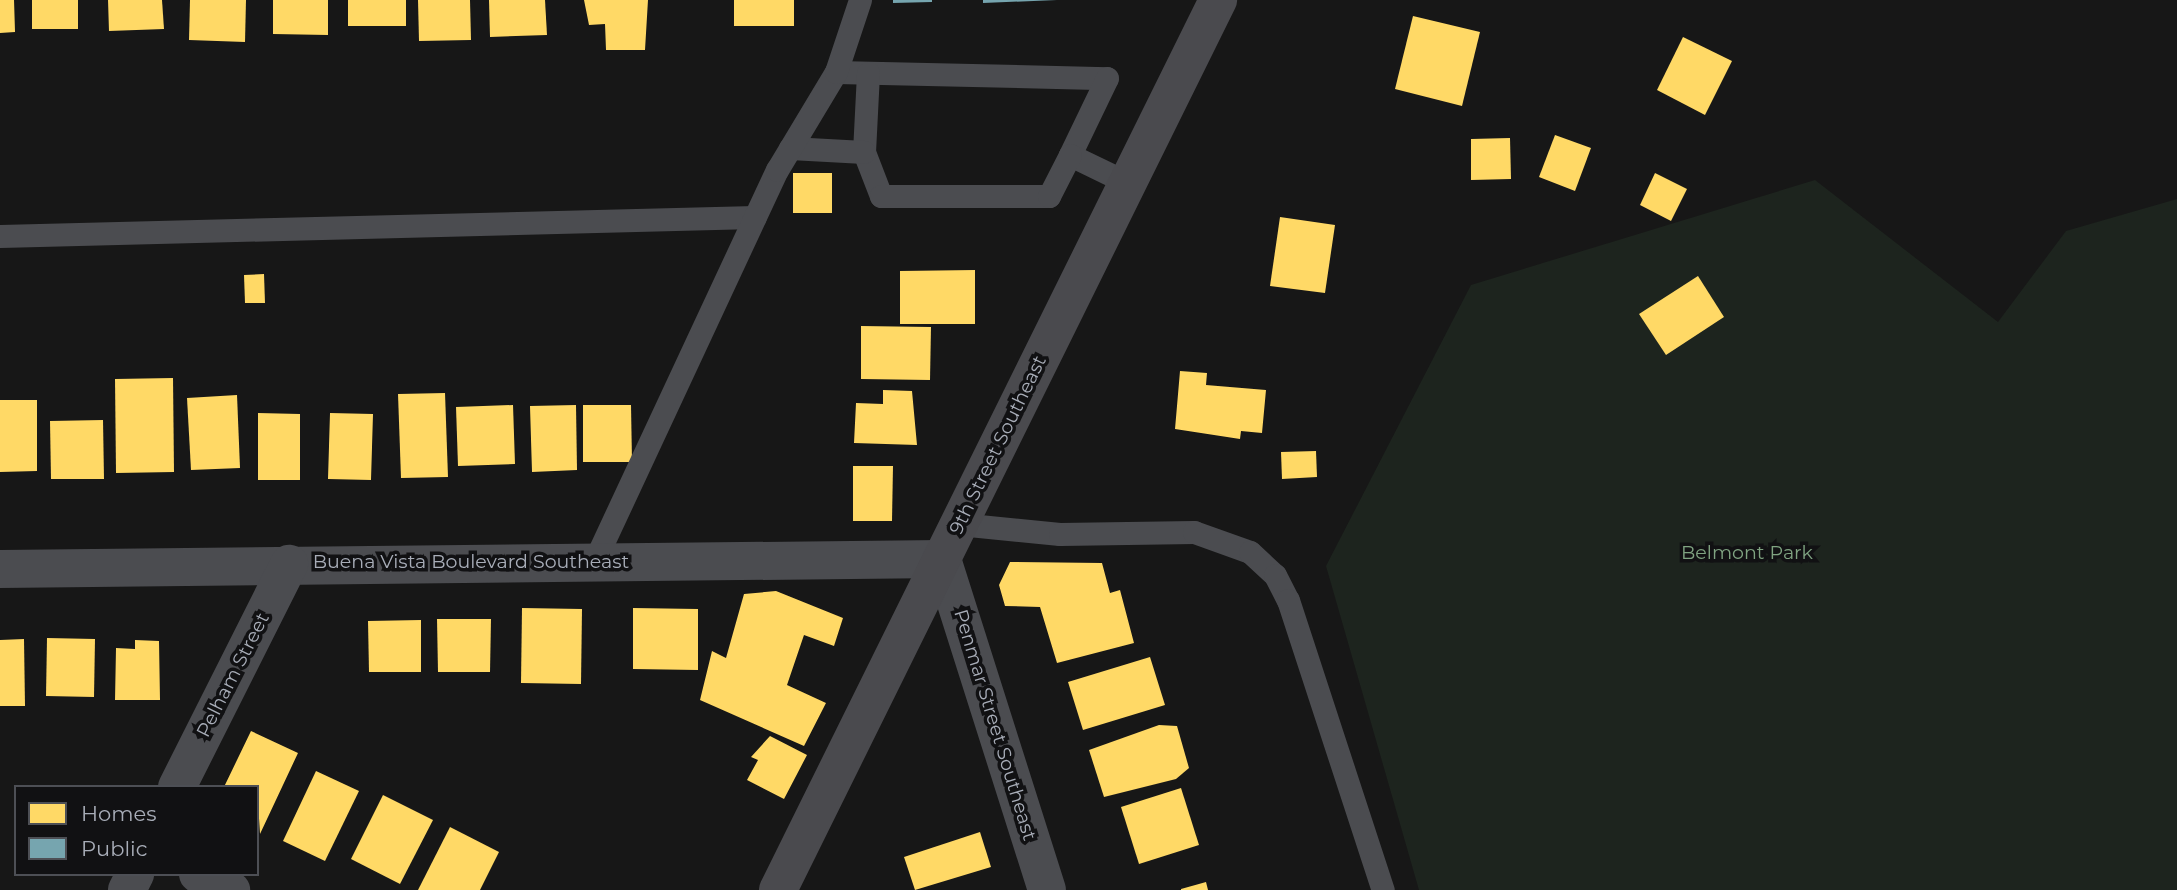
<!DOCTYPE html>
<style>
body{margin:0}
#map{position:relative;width:2177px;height:890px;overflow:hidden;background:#171717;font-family:Montserrat,sans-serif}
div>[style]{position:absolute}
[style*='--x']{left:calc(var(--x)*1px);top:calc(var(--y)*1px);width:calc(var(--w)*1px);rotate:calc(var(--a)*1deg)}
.green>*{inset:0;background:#1d241e}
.homes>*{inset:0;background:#ffd966}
.public>*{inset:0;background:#76a5af}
.lane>*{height:23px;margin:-11.5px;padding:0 11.5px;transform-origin:11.5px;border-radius:11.5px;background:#4b4c50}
.street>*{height:38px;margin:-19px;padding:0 19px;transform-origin:19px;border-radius:19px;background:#4b4c50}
.secondary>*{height:38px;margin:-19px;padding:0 19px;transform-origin:19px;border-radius:19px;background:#4a4a4e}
span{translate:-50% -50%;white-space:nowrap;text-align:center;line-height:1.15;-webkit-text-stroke:7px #111113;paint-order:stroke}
.street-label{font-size:19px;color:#a8adb8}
.park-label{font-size:19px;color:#7fa381}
.legend{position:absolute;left:14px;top:785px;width:245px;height:91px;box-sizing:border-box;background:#111113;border:2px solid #4d4f55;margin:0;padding:9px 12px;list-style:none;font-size:21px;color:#a8adb8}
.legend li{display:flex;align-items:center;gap:14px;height:35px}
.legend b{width:35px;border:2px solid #4d4f55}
</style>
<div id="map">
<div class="green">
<div style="clip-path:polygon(1815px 180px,1998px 322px,2066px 231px,2177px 199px,2177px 890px,1419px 890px,1326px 566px,1471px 285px)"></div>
</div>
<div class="homes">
<div style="clip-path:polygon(0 0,14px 0,15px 32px,0 33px)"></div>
<div style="clip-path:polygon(32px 0,78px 0,78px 29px,32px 29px)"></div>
<div style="clip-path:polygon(108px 0,162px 0,164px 29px,109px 31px)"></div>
<div style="clip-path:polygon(190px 0,246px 0,245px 42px,189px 40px)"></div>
<div style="clip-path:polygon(273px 0,328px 0,328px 35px,273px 34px)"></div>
<div style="clip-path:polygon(348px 0,406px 0,406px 26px,348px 26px)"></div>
<div style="clip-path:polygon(418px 0,470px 0,471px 40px,419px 41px)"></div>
<div style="clip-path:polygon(489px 0,545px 0,547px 35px,490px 37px)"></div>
<div style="clip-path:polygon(584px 0,648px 0,645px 50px,606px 50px,605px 24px,589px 25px)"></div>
<div style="clip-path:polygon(734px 0,794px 0,794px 26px,734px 26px)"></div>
<div style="clip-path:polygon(1413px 16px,1480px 32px,1462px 106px,1395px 89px)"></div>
<div style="clip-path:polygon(1683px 37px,1732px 61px,1705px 115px,1657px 90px)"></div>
<div style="clip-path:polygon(1555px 135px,1591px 148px,1575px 191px,1539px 177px)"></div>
<div style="clip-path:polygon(1510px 138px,1511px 179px,1471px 180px,1471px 139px)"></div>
<div style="clip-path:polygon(793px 173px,832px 173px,832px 213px,793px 213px)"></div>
<div style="clip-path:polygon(1655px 173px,1687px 189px,1671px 221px,1640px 205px)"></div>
<div style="clip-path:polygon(1280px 217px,1335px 225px,1325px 293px,1270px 286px)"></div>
<div style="clip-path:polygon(975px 270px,975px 324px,900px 324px,900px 271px)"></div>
<div style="clip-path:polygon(264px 274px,265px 303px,245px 303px,244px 275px)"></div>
<div style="clip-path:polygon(1698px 276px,1724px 317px,1666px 355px,1639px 314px)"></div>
<div style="clip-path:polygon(861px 326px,931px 327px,930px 380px,861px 379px)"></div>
<div style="clip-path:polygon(1180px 371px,1207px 373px,1206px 385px,1266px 390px,1262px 433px,1241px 431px,1240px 439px,1175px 429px)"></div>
<div style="clip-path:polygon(173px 378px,174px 472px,116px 473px,115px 379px)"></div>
<div style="clip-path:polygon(883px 390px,912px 391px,917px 445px,854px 443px,856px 403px,883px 404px)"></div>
<div style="clip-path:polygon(445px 393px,448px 477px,401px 478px,398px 394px)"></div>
<div style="clip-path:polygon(237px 395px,240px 468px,191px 470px,187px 398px)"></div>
<div style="clip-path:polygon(0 400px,37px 400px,37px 471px,0 472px)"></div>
<div style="clip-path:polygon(513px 405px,515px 464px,458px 466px,456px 407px)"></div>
<div style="clip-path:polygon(576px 405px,577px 470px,532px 472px,530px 406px)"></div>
<div style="clip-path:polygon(583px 405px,631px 405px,632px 462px,583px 462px)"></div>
<div style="clip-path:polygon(258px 413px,300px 414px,300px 480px,258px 480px)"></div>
<div style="clip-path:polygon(330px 413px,373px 414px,371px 480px,328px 479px)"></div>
<div style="clip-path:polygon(103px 420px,104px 479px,51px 479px,50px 421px)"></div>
<div style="clip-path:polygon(1316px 451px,1317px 477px,1282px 479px,1281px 452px)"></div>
<div style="clip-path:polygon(853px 466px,893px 466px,892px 521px,853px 521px)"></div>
<div style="clip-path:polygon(1010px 562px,1102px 563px,1110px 593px,1120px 590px,1134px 643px,1057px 663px,1040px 607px,1005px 606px,999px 585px)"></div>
<div style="clip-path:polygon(776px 591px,843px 618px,834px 646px,804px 635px,787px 685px,826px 703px,804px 746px,700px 700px,712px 651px,726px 658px,744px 594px)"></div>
<div style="clip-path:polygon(522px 608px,582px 609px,581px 684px,521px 683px)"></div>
<div style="clip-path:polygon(633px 608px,698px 609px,698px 670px,633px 669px)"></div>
<div style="clip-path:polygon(437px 619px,491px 619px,490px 672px,438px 672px)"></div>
<div style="clip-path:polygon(421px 620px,421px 672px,369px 672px,368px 621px)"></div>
<div style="clip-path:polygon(47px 638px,95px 639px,94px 697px,46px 696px)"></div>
<div style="clip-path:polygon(24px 639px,25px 706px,0 706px,0 640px)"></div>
<div style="clip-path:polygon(135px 640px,159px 641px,160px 700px,115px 700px,116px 648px,135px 649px)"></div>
<div style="clip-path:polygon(1150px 657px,1165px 705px,1083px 730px,1068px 682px)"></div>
<div style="clip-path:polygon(1159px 725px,1177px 726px,1189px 768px,1176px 779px,1104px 797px,1089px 750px)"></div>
<div style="clip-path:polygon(251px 731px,298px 753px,260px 834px,257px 787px,224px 787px)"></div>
<div style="clip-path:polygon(770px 736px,807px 755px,784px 799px,747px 780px,758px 760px,751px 757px)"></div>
<div style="clip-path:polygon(316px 771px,359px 791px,325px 861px,283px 841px)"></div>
<div style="clip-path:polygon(1181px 788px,1199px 845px,1139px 864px,1121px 807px)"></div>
<div style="clip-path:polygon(383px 795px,433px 820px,400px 884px,351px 859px)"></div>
<div style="clip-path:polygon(450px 827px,499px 852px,480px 890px,418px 890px)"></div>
<div style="clip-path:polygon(980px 832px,991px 867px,915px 890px,904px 857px)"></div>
<div style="clip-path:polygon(1206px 882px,1208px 890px,1181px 890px,1181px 889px)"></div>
</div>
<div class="public">
<div style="clip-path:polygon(893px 0,932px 0,932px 2px,893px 3px)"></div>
<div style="clip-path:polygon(983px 0,1057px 0,983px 3px)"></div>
</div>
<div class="lane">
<div style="--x:836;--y:72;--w:271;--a:1.3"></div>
<div style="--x:1107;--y:78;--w:85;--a:115.7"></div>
<div style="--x:1070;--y:155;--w:64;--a:25.8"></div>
<div style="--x:868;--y:73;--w:79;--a:92.9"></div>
<div style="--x:864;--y:152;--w:47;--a:68.9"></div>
<div style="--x:881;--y:196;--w:168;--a:0"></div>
<div style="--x:1049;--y:196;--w:46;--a:-62.9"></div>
<div style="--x:790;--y:148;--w:74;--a:3.1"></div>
<div style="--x:0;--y:236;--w:755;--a:-1.44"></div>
<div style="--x:959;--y:524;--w:101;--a:5.7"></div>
<div style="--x:1060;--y:534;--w:134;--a:-0.9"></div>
<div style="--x:1194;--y:532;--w:59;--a:19.7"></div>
<div style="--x:1250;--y:552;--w:34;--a:43"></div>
<div style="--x:1275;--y:575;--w:28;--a:63"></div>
<div style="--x:1288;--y:600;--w:305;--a:71.9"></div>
<div style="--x:594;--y:562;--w:433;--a:-65"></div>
<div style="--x:777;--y:170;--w:114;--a:-59"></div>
<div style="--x:836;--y:72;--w:76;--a:-71.6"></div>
</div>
<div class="street">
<div style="--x:0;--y:569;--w:942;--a:-0.61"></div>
<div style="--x:942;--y:559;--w:347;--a:72.4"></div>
<div style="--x:177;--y:787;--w:250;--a:-63.3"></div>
<div style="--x:198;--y:874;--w:37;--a:26"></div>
<div style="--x:127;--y:890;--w:18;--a:-63"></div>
</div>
<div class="secondary">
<div style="--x:778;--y:890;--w:993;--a:-63.69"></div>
</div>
<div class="street-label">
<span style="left:998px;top:445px;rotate:-64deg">9th Street Southeast</span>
<span style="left:471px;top:562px">Buena Vista Boulevard Southeast</span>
<span style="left:233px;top:675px;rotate:-63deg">Pelham Street</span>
<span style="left:995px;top:725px;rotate:73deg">Penmar Street Southeast</span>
</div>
<div class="park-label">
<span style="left:1747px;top:553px">Belmont Park</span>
</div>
<ul class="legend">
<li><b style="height:19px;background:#ffd966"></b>Homes</li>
<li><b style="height:19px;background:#76a5af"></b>Public</li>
</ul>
</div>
